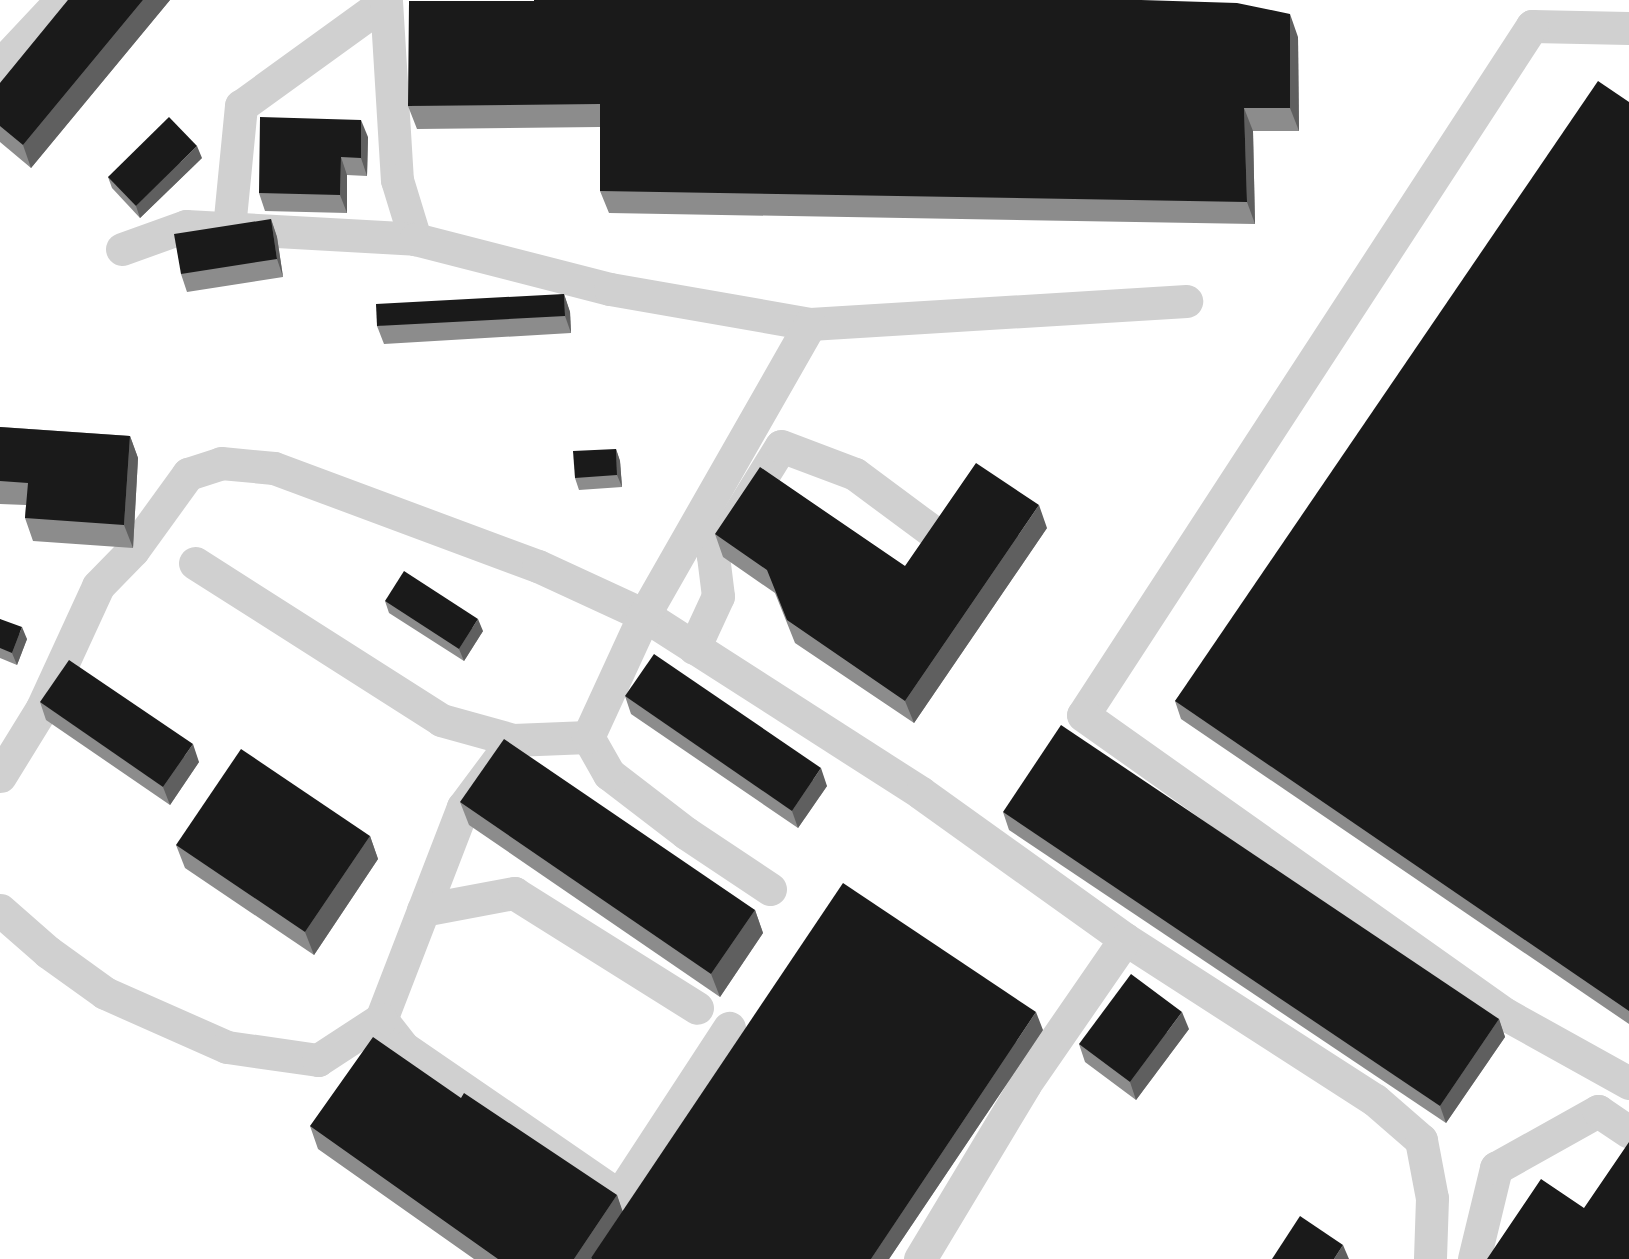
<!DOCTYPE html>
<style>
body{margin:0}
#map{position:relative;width:1629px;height:1259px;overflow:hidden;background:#fff;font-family:Figtree,sans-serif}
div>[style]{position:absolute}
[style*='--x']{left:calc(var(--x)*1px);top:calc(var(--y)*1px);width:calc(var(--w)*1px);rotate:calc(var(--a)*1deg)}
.minor>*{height:33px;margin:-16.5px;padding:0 16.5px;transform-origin:16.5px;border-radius:16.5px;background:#d0d0d0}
.wall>*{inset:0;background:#8c8c8c}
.shaded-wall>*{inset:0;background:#5f5f5f}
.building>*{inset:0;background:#1a1a1a}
span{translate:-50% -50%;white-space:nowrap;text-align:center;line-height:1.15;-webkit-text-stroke:6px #fff;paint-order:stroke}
</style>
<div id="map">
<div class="minor">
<div style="--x:1629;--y:28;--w:97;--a:-178.8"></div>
<div style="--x:1532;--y:26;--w:822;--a:123.09"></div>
<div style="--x:1083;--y:715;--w:517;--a:35.32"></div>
<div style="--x:1505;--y:1014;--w:142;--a:29.1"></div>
<div style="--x:0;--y:65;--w:89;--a:-46.8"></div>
<div style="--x:229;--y:228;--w:123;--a:-84.4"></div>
<div style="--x:241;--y:106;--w:179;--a:-35.9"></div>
<div style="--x:386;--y:1;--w:179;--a:86.5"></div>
<div style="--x:397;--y:180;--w:62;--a:73"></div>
<div style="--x:122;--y:249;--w:68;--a:-19.8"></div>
<div style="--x:186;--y:226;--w:229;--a:3.2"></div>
<div style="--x:415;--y:239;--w:201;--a:14.4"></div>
<div style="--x:610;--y:289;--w:203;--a:9.9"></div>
<div style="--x:810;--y:324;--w:377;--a:-3.5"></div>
<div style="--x:195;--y:563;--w:292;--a:32.5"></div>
<div style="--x:441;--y:720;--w:75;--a:15.5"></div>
<div style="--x:694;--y:648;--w:57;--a:-65.2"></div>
<div style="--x:718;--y:596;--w:40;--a:-97.1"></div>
<div style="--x:713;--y:556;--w:129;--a:-58.3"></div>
<div style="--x:781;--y:446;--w:79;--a:20.7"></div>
<div style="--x:855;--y:474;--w:92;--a:36.6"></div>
<div style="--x:588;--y:737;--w:75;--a:177.7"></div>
<div style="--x:513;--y:740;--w:84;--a:126.7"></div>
<div style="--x:463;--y:807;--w:227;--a:111.1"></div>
<div style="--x:381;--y:1019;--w:37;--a:52"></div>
<div style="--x:404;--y:1048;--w:261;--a:34.5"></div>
<div style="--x:619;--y:1196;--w:201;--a:-56.8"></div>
<div style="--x:0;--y:776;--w:80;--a:-58.3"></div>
<div style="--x:42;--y:708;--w:134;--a:-65.3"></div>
<div style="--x:98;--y:586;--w:50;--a:-45.8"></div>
<div style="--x:133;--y:550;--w:94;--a:-54.1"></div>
<div style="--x:188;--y:474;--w:35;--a:-18"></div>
<div style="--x:221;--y:463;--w:53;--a:5.4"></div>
<div style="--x:274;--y:468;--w:282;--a:20.4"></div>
<div style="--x:538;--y:566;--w:117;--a:24.8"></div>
<div style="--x:644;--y:615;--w:329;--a:32.7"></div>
<div style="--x:921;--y:793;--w:251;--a:35.6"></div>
<div style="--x:1125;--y:939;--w:297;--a:32.8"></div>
<div style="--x:1375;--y:1100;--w:61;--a:41"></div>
<div style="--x:1421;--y:1140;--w:59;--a:79.3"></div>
<div style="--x:1432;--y:1198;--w:61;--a:91.9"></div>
<div style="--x:770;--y:889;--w:101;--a:-146.3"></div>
<div style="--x:686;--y:833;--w:97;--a:-142.5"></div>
<div style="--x:609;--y:774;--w:43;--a:-119.6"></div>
<div style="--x:588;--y:737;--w:134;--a:-65.3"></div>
<div style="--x:644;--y:615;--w:335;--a:-60.3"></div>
<div style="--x:0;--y:910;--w:64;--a:41.2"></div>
<div style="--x:48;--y:952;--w:70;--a:35.7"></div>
<div style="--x:105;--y:993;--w:133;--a:23.9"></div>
<div style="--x:227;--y:1047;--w:92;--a:8.1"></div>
<div style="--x:318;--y:1060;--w:75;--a:-33.1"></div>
<div style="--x:423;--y:910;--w:93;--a:-10.6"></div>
<div style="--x:514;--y:893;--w:216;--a:32.1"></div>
<div style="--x:920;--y:1259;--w:204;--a:-59"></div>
<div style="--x:1025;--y:1084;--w:176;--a:-55.4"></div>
<div style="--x:1474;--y:1259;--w:94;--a:-76.4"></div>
<div style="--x:1496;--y:1168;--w:117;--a:-29.2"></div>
<div style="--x:1598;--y:1111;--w:37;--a:34"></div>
</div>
<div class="wall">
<div style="clip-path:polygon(68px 0,170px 0,31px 168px,0 142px,0 83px)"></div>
<div style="clip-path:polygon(1298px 37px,1299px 131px,1253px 131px,1255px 224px,609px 213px,600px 191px,600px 127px,417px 129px,408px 106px)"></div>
<div style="clip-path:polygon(1629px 102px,1629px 1024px,1181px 719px,1175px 701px)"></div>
<div style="clip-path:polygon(368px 137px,367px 176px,347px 175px,347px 213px,265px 211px,259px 193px)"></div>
<div style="clip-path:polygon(202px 158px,140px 218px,112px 188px,108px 177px)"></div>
<div style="clip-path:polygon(271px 219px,277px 237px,283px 277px,187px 292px,181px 274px)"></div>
<div style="clip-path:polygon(564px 294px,570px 312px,571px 333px,384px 344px,377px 326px)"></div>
<div style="clip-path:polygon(0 427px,130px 436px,138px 458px,133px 548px,33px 541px,25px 518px,26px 505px,0 504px)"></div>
<div style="clip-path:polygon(616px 449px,620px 461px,622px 487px,579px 490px,575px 478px)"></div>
<div style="clip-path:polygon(1047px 528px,914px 723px,795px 643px,775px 593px,723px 557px,715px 534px,905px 566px)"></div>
<div style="clip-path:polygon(385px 601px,483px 631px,464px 661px,389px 613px)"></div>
<div style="clip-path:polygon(0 619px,27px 639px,17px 665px,0 658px)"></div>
<div style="clip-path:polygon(625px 696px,827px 786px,798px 828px,631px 714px)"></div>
<div style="clip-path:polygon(40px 702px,199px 762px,170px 805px,46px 720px)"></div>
<div style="clip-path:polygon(460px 802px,755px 910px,763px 933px,720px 997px,469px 825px)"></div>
<div style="clip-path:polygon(1003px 812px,1499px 1019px,1505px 1037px,1446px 1123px,1009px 830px)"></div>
<div style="clip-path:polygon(370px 836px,378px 859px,314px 955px,185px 868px,176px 845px)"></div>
<div style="clip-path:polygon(1189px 1029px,1136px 1100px,1085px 1062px,1079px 1044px)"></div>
<div style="clip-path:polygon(1043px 1030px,889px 1259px,474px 1259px,318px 1149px,310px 1126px,461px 1098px,617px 1195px,622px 1211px)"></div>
</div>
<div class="shaded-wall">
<div style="clip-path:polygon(143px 0,170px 0,31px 168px,23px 145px)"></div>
<div style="clip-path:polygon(1290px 14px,1298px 37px,1299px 131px,1290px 108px)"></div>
<div style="clip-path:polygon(1244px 108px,1253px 131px,1255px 224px,1247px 202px)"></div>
<div style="clip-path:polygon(361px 120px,368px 137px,367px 176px,361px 158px)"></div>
<div style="clip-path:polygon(197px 146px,202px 158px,140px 218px,136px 206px)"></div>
<div style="clip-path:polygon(341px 157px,347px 175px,347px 213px,340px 195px)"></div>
<div style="clip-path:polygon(271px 219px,277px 237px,283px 277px,277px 259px)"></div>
<div style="clip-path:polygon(564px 294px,570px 312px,571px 333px,565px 316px)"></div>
<div style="clip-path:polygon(130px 436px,138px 458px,133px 548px,124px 525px)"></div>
<div style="clip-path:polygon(616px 449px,620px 461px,622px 487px,617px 475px)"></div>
<div style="clip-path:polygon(1039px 505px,1047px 528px,914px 723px,905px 701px)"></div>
<div style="clip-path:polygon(478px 619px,483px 631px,464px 661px,459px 649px)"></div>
<div style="clip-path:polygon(22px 627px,27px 639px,17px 665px,12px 653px)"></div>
<div style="clip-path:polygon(193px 744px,199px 762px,170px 805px,163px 787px)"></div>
<div style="clip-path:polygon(821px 768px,827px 786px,798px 828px,792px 811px)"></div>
<div style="clip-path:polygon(370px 836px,378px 859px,314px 955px,305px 932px)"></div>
<div style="clip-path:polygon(755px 910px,763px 933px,720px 997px,711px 974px)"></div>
<div style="clip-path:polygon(1036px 1012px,1043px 1030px,889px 1259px,871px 1259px)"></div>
<div style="clip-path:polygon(1182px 1012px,1189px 1029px,1136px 1100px,1130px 1082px)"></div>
<div style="clip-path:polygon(1499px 1019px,1505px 1037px,1446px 1123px,1440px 1106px)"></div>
<div style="clip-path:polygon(617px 1195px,625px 1218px,591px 1258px,591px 1259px,574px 1259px)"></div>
<div style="clip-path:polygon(1343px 1245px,1349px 1259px,1334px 1259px)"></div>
</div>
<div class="building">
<div style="clip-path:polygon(68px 0,143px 0,23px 145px,0 126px,0 83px)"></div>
<div style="clip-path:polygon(534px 0,1141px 0,1237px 3px,1290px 14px,1290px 108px,1244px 108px,1247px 202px,600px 191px,600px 104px,408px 106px,409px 1px,534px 1px)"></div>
<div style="clip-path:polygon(1598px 81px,1629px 102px,1629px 1011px,1175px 701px)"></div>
<div style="clip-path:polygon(169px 117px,197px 146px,136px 206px,108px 177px)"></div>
<div style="clip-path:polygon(260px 117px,361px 120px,361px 158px,341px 157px,340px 195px,259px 193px)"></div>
<div style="clip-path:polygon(271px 219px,277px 259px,181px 274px,174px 234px)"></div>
<div style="clip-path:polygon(564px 294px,565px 316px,377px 326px,376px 304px)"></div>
<div style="clip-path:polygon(0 427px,130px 436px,124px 525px,25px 518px,28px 483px,0 481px)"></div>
<div style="clip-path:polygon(616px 449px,617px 475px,575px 478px,573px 451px)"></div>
<div style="clip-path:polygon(976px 463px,1039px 505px,905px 701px,787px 620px,767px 570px,715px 534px,760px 467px,905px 566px)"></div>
<div style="clip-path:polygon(404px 571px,478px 619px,459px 649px,385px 601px)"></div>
<div style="clip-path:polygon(0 619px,22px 627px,12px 653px,0 648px)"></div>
<div style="clip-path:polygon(654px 654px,821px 768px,792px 811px,625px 696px)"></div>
<div style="clip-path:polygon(69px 660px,193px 744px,163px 787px,40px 702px)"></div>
<div style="clip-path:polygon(1061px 725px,1499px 1019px,1440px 1106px,1003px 812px)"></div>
<div style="clip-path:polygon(504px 739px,755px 910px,711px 974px,460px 802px)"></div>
<div style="clip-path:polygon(241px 749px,370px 836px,305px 932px,176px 845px)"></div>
<div style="clip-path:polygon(843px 883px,1036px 1012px,871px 1259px,592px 1259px,591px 1258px)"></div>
<div style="clip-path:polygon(1131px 974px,1182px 1012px,1130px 1082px,1079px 1044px)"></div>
<div style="clip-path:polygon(373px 1037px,461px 1098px,464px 1093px,617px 1195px,574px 1259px,498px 1259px,310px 1126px)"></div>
<div style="clip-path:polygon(1629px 1142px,1629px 1259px,1487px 1259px,1541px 1179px,1584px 1208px)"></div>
<div style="clip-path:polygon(1300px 1216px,1343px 1245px,1334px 1259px,1272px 1259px)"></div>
</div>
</div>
